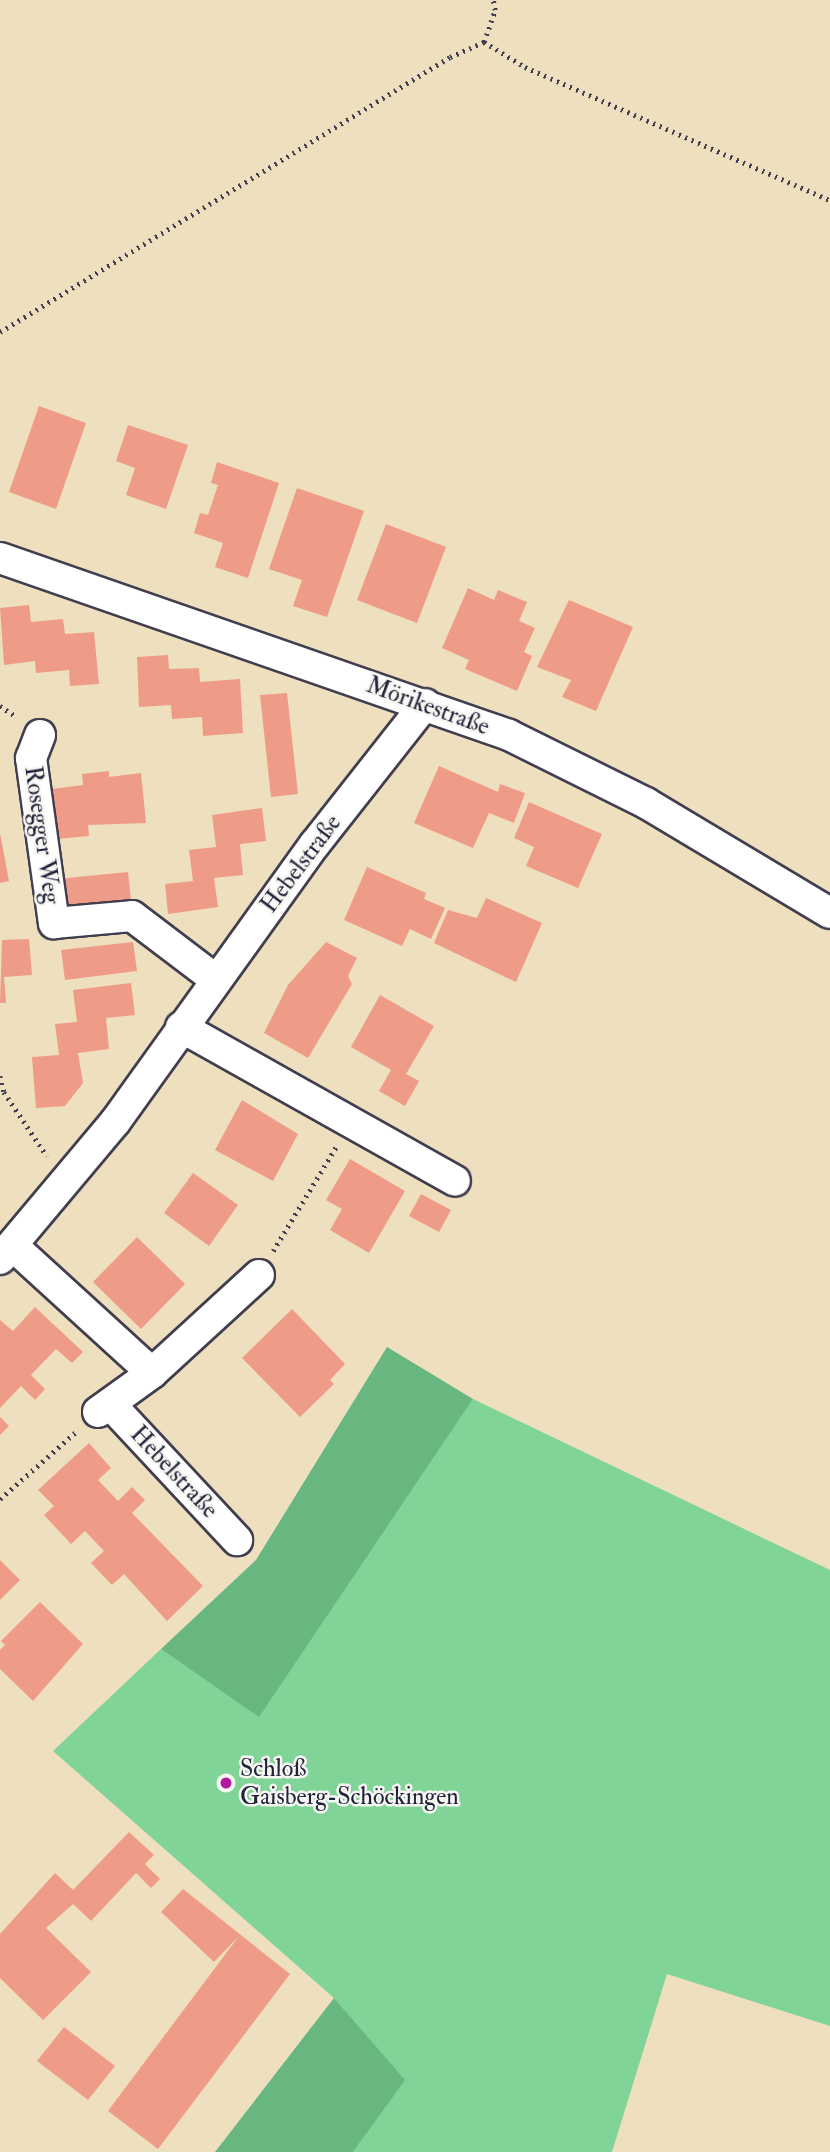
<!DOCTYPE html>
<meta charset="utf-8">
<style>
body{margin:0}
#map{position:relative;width:830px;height:2152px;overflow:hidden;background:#eedfbf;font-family:"IM FELL Double Pica",serif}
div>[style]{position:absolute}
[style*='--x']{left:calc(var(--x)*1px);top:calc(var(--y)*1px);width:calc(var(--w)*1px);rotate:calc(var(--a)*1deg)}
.green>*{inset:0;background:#80d497}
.forest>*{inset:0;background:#68b680}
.building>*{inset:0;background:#ee9c87}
.path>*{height:4.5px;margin-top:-2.25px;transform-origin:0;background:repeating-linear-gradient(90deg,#413e4f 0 2px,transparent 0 7px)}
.roads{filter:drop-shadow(2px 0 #413e4f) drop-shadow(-2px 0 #413e4f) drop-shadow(0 2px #413e4f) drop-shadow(0 -2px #413e4f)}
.minor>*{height:30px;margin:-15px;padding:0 15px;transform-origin:15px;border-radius:15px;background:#fff}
.dots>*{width:19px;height:19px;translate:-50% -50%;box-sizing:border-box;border:4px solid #f6f6f2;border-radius:50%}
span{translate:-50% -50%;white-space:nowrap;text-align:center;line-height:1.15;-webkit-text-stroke:5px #f6f6f2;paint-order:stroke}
.street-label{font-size:24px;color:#22223b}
.poi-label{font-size:24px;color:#22223b}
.left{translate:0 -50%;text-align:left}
</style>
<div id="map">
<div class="green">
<div style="clip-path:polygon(473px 1399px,830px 1570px,830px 2026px,667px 1974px,612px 2152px,353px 2152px,404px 2080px,334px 1998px,53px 1751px,161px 1649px,259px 1716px)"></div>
</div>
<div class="forest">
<div style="clip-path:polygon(387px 1347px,473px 1399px,259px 1717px,161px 1649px,256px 1560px)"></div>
<div style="clip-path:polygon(334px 1998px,405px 2080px,353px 2152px,215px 2152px)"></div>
</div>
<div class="building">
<div style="clip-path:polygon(39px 406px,86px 423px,56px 509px,9px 492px)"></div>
<div style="clip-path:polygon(128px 425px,188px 445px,166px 509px,126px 495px,135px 468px,116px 461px)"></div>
<div style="clip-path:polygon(217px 462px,279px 483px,248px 578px,215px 567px,223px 543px,194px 533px,200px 513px,208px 515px,218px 485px,211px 483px)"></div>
<div style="clip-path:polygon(297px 488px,364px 511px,327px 617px,293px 606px,302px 580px,269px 569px)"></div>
<div style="clip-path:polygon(386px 524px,446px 547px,417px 623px,357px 600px)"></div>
<div style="clip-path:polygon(468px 588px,494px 600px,498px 590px,527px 602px,519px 621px,535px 628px,524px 652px,532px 656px,517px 691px,465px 669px,469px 660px,442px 648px)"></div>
<div style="clip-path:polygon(569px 600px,633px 627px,596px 711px,562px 697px,571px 680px,537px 667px)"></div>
<div style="clip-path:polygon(29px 605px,31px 622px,63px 619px,65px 634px,94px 632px,99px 684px,70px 686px,69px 670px,36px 673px,35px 661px,4px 665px,0 608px)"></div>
<div style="clip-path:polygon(168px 655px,169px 669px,199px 668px,200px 682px,240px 679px,243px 733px,203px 736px,202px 717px,172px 719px,171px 705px,139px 707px,137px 657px)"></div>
<div style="clip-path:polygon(287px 693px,298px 794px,271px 797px,260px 695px)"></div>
<div style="clip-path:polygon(439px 766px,498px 792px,500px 784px,525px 793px,514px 823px,489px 813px,473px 848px,414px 823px)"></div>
<div style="clip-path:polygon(109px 771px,109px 777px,141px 773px,146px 823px,88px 825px,89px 836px,57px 839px,52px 789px,83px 785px,82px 774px)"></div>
<div style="clip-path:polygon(529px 802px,602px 834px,578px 888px,526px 866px,534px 847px,514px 838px)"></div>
<div style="clip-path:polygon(262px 808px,266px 841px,240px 844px,243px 875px,214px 878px,218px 907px,168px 914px,165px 884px,193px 881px,189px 850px,216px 847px,212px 815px)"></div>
<div style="clip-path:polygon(0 833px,9px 881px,0 883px)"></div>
<div style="clip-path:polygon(367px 867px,426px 893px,424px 899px,445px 908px,431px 939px,410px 929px,402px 946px,344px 920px)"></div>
<div style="clip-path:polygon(128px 872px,131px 900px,60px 906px,57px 879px)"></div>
<div style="clip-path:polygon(486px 898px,542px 923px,516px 982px,434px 943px,448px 910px,477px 918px)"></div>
<div style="clip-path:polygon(29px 939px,32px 975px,4px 977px,6px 1003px,0 1003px,2px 940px)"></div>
<div style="clip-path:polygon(133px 942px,137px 971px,65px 980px,61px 950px)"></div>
<div style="clip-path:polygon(326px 942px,357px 958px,348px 976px,352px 984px,308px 1058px,264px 1033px,288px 985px)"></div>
<div style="clip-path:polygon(131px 983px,135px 1015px,106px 1018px,109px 1049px,78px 1053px,83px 1083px,65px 1106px,36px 1108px,32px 1057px,59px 1055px,55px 1024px,77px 1022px,73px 990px)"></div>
<div style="clip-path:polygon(380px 995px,434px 1026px,406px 1074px,419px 1081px,405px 1106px,379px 1091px,391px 1070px,351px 1047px)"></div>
<div style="clip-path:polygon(242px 1100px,298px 1134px,273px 1181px,215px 1150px)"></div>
<div style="clip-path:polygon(350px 1159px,405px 1191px,369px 1253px,330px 1230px,342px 1209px,326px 1200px)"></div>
<div style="clip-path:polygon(193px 1173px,238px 1205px,209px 1246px,164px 1213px)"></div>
<div style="clip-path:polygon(421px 1194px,451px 1210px,439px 1232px,409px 1216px)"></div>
<div style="clip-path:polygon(137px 1237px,185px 1284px,141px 1329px,93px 1282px)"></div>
<div style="clip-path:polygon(35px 1307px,83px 1352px,72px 1363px,56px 1349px,31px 1375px,45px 1389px,35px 1400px,21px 1386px,0 1408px,0 1320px,13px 1331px)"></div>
<div style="clip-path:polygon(292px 1309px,345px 1364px,330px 1380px,334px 1384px,300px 1417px,242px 1358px)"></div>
<div style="clip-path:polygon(0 1417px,9px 1426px,0 1435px)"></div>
<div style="clip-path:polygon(89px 1443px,111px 1468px,98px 1480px,118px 1501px,132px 1487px,145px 1500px,132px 1513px,203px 1586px,167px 1621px,124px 1574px,112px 1585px,91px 1563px,104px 1551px,85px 1531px,71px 1544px,44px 1515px,54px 1506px,38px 1490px)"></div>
<div style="clip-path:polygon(0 1560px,20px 1580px,0 1600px)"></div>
<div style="clip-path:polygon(40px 1602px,83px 1644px,33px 1701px,0 1669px,0 1650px,5px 1645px,1px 1641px)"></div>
<div style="clip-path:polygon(129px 1832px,154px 1855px,145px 1864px,160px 1879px,151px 1888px,136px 1873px,91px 1921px,73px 1904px,46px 1928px,91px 1972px,43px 2020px,0 1978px,0 1934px,55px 1873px,73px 1890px)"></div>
<div style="clip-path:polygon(183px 1889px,290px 1974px,158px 2149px,108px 2111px,239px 1936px,214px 1962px,161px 1912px)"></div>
<div style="clip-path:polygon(64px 2027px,115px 2066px,88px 2100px,37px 2061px)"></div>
</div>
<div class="path">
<div style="--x:484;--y:42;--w:48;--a:31.4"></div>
<div style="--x:525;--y:67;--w:333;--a:23.6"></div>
<div style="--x:0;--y:332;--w:527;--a:-31.43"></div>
<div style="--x:450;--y:57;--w:37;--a:-24"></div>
<div style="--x:484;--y:42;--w:34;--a:-71"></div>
<div style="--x:495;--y:10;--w:10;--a:-101"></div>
<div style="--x:0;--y:706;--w:20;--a:33"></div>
<div style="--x:0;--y:1076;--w:16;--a:76"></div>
<div style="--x:4;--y:1092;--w:77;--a:56.1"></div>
<div style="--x:273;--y:1251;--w:122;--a:-58.8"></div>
<div style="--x:0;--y:1499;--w:104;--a:-41.5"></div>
</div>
<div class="roads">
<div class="minor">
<div style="--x:0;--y:558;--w:539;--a:19.17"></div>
<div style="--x:509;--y:735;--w:153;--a:26.4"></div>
<div style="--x:646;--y:803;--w:214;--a:30.9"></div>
<div style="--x:40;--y:735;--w:25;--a:111"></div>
<div style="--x:31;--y:758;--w:167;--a:82.1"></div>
<div style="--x:54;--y:923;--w:78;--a:-5.1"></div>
<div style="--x:132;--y:916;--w:104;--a:37.2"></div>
<div style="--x:181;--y:1027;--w:314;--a:29.3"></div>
<div style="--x:13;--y:1246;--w:188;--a:42.4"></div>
<div style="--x:152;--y:1373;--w:145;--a:-42.5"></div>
<div style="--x:0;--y:1259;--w:179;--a:-50"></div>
<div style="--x:115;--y:1122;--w:342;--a:-54.3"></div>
<div style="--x:315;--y:844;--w:178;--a:-51.8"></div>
<div style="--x:111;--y:1405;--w:185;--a:47"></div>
<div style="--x:98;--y:1412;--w:67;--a:-35.8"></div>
</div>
</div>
<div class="dots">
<div style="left:226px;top:1783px;background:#b5179e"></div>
</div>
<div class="street-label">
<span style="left:428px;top:706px;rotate:20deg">Mörikestraße</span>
<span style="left:42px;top:835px;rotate:82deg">Rosegger Weg</span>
<span style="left:301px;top:864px;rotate:-53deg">Hebelstraße</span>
<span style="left:174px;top:1472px;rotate:47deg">Hebelstraße</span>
</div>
<div class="poi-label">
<span class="left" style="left:240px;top:1783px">Schloß<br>Gaisberg-Schöckingen</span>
</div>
</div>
